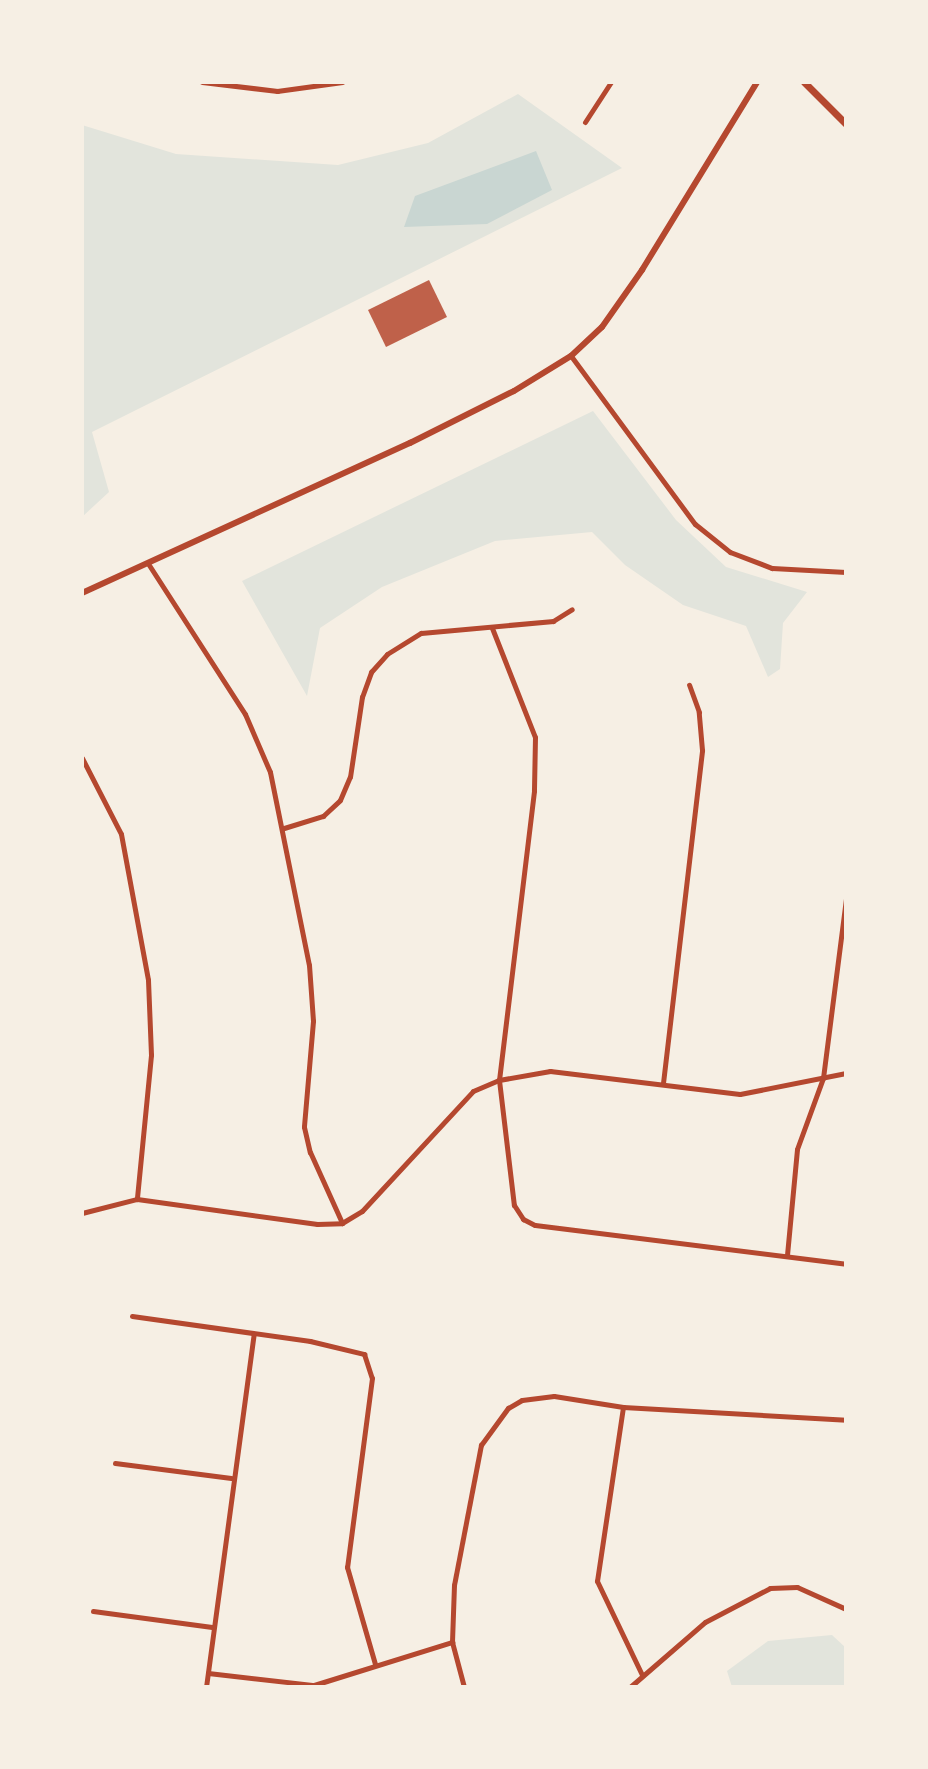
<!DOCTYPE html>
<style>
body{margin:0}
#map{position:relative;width:928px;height:1769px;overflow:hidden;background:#f6efe4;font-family:Mulish,sans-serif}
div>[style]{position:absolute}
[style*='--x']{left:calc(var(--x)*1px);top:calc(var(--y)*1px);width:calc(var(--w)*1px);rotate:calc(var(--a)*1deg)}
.green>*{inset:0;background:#e2e4dc}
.water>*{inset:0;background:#c9d6d2}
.building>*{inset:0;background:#bf614a}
.minor>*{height:5px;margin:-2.5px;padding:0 2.5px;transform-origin:2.5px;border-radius:2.5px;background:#b5482f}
.tertiary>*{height:6px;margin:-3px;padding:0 3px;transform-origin:3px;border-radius:3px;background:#b5482f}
.secondary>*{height:7px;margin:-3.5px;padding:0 3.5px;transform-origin:3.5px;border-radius:3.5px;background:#b5482f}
span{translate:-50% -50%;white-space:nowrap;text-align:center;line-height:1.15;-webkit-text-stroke:7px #f6efe4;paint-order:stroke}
.frame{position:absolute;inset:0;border:84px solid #f6efe4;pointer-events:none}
</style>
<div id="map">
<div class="green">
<div style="clip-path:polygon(518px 94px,622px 168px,92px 432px,109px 492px,82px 517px,82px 125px,176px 154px,338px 165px,428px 143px)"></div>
<div style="clip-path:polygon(593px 411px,676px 520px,726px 567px,807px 592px,783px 623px,780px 669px,768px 677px,746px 626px,683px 605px,625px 565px,592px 532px,495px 541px,382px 587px,320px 628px,307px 696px,242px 581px)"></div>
<div style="clip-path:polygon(832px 1635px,846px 1648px,846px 1687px,732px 1687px,727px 1671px,768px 1641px)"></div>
</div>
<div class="water">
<div style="clip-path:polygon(536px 151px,552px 190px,487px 224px,404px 227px,415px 196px)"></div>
</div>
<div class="building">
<div style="clip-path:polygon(429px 280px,447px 317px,386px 347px,368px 310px)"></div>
</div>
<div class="minor">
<div style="--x:202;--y:82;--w:76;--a:6.8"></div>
<div style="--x:277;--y:91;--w:66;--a:-7.9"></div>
<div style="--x:585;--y:122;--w:48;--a:-57"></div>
<div style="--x:571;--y:356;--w:209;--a:53.6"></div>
<div style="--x:695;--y:524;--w:45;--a:38.7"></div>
<div style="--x:730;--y:552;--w:45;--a:20.9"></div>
<div style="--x:772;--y:568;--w:74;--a:3.1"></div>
<div style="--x:149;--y:565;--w:177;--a:57.2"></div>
<div style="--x:245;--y:714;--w:63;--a:66.7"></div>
<div style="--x:270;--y:772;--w:197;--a:78.6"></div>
<div style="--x:309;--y:965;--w:56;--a:85.9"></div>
<div style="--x:313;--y:1021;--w:106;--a:94.9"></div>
<div style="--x:304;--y:1127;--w:26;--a:77"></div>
<div style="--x:310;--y:1152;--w:78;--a:65.7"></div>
<div style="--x:492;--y:628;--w:117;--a:68.5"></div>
<div style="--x:535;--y:737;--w:54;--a:91.1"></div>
<div style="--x:534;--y:791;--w:291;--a:96.9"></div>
<div style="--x:499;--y:1080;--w:126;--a:83.2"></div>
<div style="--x:514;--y:1205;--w:17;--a:57"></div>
<div style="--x:523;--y:1219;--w:13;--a:27"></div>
<div style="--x:535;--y:1225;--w:313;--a:7.1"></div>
<div style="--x:82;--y:758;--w:85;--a:62.8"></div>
<div style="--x:121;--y:834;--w:148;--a:79.5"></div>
<div style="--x:148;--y:980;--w:75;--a:87.7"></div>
<div style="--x:151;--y:1055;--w:145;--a:95.6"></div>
<div style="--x:284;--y:828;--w:41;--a:-17.1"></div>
<div style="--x:323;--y:816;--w:23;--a:-43"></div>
<div style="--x:340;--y:800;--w:25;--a:-67"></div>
<div style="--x:350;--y:777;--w:81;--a:-81.5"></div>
<div style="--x:362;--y:697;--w:27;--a:-70"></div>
<div style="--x:371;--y:672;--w:24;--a:-48"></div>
<div style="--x:387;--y:654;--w:40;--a:-32"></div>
<div style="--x:421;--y:633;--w:133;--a:-5.2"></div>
<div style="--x:553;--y:621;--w:22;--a:-32"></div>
<div style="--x:663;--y:1083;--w:335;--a:-83.3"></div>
<div style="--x:702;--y:750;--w:38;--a:-95"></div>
<div style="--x:699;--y:712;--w:29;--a:-110"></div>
<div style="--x:82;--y:1213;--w:57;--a:-14.3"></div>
<div style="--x:137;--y:1199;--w:182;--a:7.9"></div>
<div style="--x:317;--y:1224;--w:25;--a:-2"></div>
<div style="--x:342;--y:1223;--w:23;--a:-31"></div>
<div style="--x:362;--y:1211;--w:163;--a:-47.2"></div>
<div style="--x:473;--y:1091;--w:28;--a:-23"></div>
<div style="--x:499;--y:1080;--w:52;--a:-10"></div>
<div style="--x:550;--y:1071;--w:191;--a:6.9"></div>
<div style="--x:740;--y:1094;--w:108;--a:-11.2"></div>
<div style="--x:787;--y:1255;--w:106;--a:-84.6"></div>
<div style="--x:797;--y:1149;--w:76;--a:-69.9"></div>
<div style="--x:823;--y:1078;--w:181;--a:-82.7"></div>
<div style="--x:132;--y:1316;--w:180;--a:8"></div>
<div style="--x:310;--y:1341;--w:56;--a:13.5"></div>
<div style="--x:364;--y:1354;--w:25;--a:72"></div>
<div style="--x:372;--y:1378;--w:191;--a:97.5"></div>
<div style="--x:347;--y:1567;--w:101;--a:73.9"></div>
<div style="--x:623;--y:1407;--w:176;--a:98.5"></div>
<div style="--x:597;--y:1581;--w:104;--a:64.4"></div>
<div style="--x:115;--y:1463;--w:117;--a:7.4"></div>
<div style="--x:93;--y:1611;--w:120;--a:7.7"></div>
<div style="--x:208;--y:1673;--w:107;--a:6.5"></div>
<div style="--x:314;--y:1685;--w:145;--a:-17.3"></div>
<div style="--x:206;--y:1687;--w:356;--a:-82.3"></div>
<div style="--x:464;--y:1687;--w:47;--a:-104.9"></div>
<div style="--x:452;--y:1642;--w:57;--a:-88"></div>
<div style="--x:454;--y:1585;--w:143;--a:-79.1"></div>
<div style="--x:481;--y:1445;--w:46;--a:-53.9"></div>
<div style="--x:508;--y:1408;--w:16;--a:-30"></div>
<div style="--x:522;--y:1400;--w:32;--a:-7"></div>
<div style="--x:554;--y:1396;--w:70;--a:9.1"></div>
<div style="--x:623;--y:1407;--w:223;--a:3.3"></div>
<div style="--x:630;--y:1687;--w:99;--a:-40.9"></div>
<div style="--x:705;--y:1622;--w:73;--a:-27.6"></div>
<div style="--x:770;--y:1588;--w:27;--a:-2"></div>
<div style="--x:797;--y:1587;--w:54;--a:24.2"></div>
</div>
<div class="tertiary">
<div style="--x:82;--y:593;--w:361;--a:-24.6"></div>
<div style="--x:410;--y:443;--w:116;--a:-26.6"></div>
<div style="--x:514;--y:391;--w:67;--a:-31.6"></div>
<div style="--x:571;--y:356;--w:42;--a:-43.1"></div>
<div style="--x:602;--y:327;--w:70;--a:-54.9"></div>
<div style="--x:642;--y:270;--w:220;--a:-58.5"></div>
</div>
<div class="secondary">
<div style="--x:804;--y:82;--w:59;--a:45"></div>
</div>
<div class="frame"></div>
</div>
